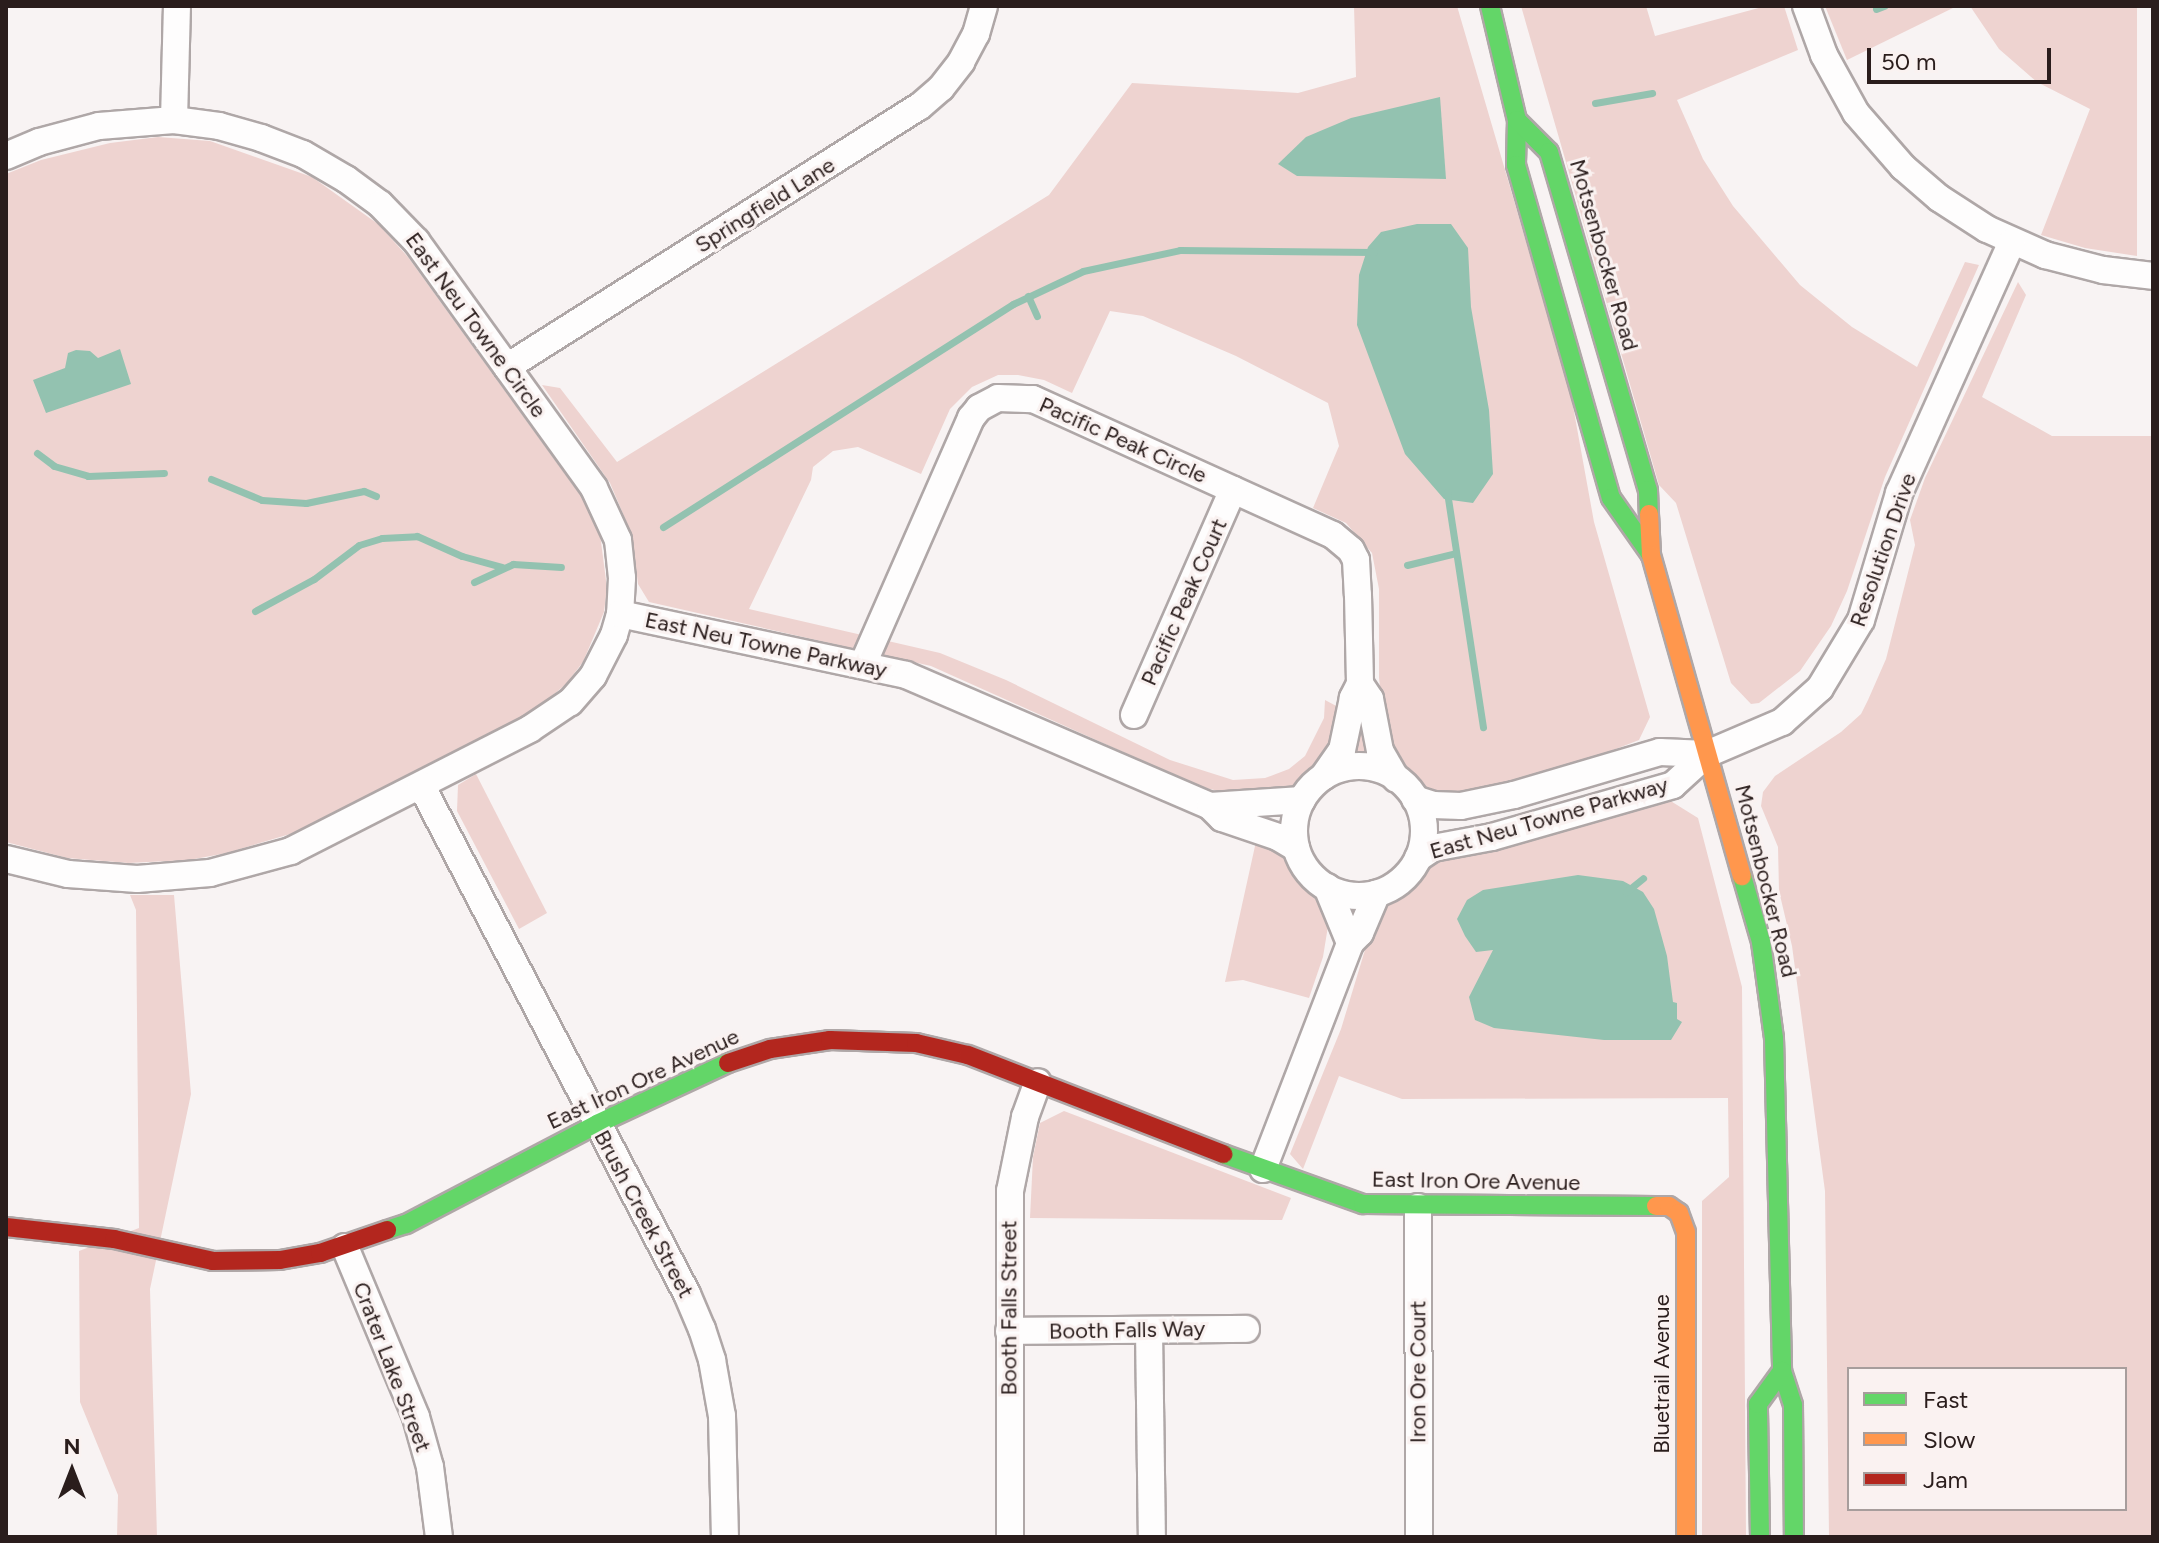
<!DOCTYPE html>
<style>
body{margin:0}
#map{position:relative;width:2159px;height:1543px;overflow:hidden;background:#f8f3f3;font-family:Figtree,sans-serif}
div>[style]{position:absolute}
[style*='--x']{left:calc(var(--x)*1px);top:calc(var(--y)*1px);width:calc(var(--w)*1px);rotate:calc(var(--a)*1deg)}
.green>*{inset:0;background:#eed3d0}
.water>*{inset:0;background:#93c2b0}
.stream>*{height:7px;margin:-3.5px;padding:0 3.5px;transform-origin:3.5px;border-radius:3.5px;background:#93c2b0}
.roads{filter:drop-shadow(2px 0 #afa7a7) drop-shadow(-2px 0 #afa7a7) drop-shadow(0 2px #afa7a7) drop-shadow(0 -2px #afa7a7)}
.street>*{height:26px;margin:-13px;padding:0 13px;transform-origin:13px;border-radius:13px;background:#fefdfd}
.street>.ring{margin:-13px;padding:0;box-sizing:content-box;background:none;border:26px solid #fefdfd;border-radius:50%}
.fast>*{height:18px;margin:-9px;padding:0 9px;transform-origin:9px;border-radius:9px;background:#63d668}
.slow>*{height:18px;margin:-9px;padding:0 9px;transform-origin:9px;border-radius:9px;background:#ff974d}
.jam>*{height:18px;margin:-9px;padding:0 9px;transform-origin:9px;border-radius:9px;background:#b3261e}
span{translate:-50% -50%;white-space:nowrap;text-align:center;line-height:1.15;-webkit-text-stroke:6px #faf2f1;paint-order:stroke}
.street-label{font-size:22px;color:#2a1d1c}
.frame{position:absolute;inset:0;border:8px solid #2a1d1c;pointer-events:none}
.legend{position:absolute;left:1847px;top:1367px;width:280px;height:144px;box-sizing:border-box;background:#faf2f1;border:2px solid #a79d9c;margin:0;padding:10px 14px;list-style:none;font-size:24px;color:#2a1d1c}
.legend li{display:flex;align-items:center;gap:16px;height:40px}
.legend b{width:40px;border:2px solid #a79d9c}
.north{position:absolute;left:32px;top:1431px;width:80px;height:80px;-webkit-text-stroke:6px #faf2f1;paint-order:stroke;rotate:0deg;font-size:22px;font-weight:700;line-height:32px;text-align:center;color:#2a1d1c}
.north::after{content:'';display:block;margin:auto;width:28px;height:36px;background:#2a1d1c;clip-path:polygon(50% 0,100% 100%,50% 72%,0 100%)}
.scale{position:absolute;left:1867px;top:48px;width:184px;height:36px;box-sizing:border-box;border:4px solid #2a1d1c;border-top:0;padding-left:10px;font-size:24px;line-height:28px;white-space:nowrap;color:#2a1d1c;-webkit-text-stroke:6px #faf2f1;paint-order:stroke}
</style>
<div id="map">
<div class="green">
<div style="clip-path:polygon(1354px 6px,1457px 6px,1571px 395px,1594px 522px,1650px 717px,1639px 740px,1577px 764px,1478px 790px,1447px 795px,1421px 789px,1409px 781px,1400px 771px,1385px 730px,1379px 678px,1379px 589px,1372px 553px,1346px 523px,1313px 508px,1339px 446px,1328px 403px,1236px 356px,1143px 316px,1110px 311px,1072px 393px,1044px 380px,1018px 375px,998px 375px,972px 387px,950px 409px,921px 474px,858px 447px,833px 451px,813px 467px,811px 480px,749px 609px,940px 653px,1006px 680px,1170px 760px,1233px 780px,1265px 778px,1289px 769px,1305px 756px,1324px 718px,1325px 700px,1342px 709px,1333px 749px,1310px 778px,1295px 787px,1269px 794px,1232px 794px,1201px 787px,931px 666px,649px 602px,638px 584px,632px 535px,610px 483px,542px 385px,560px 388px,617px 462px,1049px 195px,1132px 83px,1298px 93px,1356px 77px)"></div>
<div style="clip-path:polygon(1521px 6px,1646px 6px,1655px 36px,1766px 6px,1784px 6px,1798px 50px,1677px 100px,1703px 159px,1733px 206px,1800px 285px,1852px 327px,1917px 367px,1965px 262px,1979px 265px,1885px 477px,1847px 591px,1831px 626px,1800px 671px,1759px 703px,1751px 704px,1731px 683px,1676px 503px,1659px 485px)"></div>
<div style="clip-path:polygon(1825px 6px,1957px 6px,1847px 60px)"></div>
<div style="clip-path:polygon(1970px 6px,2137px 6px,2137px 256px,2085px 248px,2041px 235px,2090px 109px,2037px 82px,1999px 49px)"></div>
<div style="clip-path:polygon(158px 137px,210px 141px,312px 177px,378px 224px,408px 257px,586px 503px,600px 534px,607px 588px,604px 612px,583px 662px,566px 684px,537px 709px,300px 831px,227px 853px,189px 860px,128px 863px,67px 858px,6px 842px,6px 174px,41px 160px,110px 143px)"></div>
<div style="clip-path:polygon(evenodd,2018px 282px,2026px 295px,1982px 397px,2052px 436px,2153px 436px,2153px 1537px,1829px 1537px,1825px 1191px,1792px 946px,1779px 891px,1778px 847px,1761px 806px,1763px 792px,1775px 776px,1841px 732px,1861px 714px,1868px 700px,1886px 659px,1915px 545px,1910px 520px,1925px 478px,2018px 282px,1849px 1369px,2125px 1369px,2125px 1509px,1849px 1509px,1849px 1369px)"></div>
<div style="clip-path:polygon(1360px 700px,1369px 757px,1350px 759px)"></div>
<div style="clip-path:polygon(476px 774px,547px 913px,519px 929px,457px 811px,458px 785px)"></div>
<div style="clip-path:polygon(1669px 800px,1698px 818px,1742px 987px,1746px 1537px,1702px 1537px,1702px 1201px,1729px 1177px,1728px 1098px,1402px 1099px,1339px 1076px,1303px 1169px,1290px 1154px,1341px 1029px,1375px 917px,1391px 895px,1437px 858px)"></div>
<div style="clip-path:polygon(1257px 837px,1289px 858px,1322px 903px,1329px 920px,1323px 957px,1309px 998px,1243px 980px,1225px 982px)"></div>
<div style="clip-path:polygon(130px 895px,174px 895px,191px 1094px,150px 1289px,157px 1537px,117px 1537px,118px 1495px,80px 1402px,79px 1251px,139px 1228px,136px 910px)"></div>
<div style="clip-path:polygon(1064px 1111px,1291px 1198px,1282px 1220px,1030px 1218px,1033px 1157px,1040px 1123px)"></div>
</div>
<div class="water">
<div style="clip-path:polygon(1440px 97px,1446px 179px,1297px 176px,1278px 164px,1306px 137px,1351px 118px)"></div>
<div style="clip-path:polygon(1417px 224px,1451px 224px,1468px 248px,1471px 307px,1489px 410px,1493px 474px,1473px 503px,1444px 499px,1405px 454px,1357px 325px,1359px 275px,1368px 247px,1381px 232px)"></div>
<div style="clip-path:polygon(120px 349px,131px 384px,46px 413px,33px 380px,65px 368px,68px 353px,76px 350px,90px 351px,98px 358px)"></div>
<div style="clip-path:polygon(1578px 875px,1623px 881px,1643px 892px,1654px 909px,1667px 956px,1673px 1002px,1677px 1003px,1677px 1019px,1682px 1022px,1671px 1040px,1604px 1040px,1494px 1028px,1475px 1020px,1469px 997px,1493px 950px,1476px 952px,1465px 936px,1457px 919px,1467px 900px,1483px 890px)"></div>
</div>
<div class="stream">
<div style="--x:1876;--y:9;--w:9;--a:-21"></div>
<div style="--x:1595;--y:103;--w:58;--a:-10"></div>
<div style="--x:1028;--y:296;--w:22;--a:66"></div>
<div style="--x:37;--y:453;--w:21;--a:37"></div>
<div style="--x:54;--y:466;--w:35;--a:16"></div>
<div style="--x:88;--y:476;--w:76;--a:-2.3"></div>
<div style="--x:211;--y:479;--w:55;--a:22.4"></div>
<div style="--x:262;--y:500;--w:44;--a:3.9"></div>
<div style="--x:306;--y:503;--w:59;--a:-11.7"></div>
<div style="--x:364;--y:491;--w:13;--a:23"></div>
<div style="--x:1447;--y:492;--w:238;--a:81.3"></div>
<div style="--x:663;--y:527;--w:415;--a:-32.5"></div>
<div style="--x:1013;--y:304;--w:77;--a:-25.2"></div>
<div style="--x:1083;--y:271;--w:99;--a:-12.2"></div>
<div style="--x:1180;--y:250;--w:194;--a:0.6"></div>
<div style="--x:1407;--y:565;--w:50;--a:-13.8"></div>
<div style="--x:474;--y:582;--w:43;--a:-24.8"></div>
<div style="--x:513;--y:564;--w:48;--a:3.6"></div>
<div style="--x:255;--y:611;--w:67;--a:-28.5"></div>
<div style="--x:314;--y:579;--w:56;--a:-37.1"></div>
<div style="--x:359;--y:545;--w:24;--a:-17"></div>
<div style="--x:382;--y:538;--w:35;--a:-3"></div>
<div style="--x:417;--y:536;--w:49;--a:24"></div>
<div style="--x:462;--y:556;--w:41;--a:15.4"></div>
<div style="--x:1626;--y:892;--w:22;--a:-39"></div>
</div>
<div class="roads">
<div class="street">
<div style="--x:1806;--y:6;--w:52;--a:69.8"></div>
<div style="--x:1824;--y:55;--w:66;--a:61.1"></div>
<div style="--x:1856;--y:113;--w:72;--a:49"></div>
<div style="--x:1903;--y:167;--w:48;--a:40.7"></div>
<div style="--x:1939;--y:198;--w:57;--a:32.9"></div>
<div style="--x:1987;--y:229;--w:64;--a:24.1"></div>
<div style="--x:2045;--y:255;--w:60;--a:14.5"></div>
<div style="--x:2103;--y:270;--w:50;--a:6.8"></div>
<div style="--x:174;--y:120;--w:114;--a:-88.5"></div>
<div style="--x:6;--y:156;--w:36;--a:-23"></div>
<div style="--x:39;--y:142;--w:62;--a:-14.9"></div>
<div style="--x:99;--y:126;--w:75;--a:-4.6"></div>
<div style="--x:174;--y:120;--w:45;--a:7.6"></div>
<div style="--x:219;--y:126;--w:44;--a:15.9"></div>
<div style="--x:261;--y:138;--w:45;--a:20.9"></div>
<div style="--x:303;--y:154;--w:50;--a:30.2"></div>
<div style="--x:346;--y:179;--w:42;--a:36.3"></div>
<div style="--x:380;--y:204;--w:52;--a:45.8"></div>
<div style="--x:416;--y:241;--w:304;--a:54.2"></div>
<div style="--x:594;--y:488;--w:57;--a:65.2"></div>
<div style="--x:618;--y:540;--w:38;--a:84"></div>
<div style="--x:622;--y:578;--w:36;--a:93"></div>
<div style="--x:620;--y:614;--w:22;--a:106"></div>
<div style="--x:614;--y:635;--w:46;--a:117.1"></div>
<div style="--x:593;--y:676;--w:35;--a:131"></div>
<div style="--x:570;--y:702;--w:48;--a:146"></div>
<div style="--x:530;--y:729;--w:268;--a:153"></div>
<div style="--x:291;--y:851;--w:84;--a:164.8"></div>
<div style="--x:210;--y:873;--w:73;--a:175.3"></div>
<div style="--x:137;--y:879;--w:69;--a:-175.9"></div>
<div style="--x:68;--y:874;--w:64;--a:-166.4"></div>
<div style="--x:507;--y:367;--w:487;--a:-32.3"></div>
<div style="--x:919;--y:107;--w:29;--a:-41"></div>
<div style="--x:941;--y:88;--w:33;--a:-52"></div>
<div style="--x:961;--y:62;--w:32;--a:-62"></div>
<div style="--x:976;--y:34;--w:29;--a:-74"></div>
<div style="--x:620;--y:614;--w:292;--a:12"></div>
<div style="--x:906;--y:675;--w:331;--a:23.3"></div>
<div style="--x:1210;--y:806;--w:92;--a:-3.7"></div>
<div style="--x:863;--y:664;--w:269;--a:-66.3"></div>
<div style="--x:971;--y:418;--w:13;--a:-51"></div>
<div style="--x:979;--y:408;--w:21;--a:-28"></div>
<div style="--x:998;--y:398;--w:35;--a:2"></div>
<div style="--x:1033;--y:399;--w:329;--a:24.4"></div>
<div style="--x:1333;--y:535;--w:23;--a:40"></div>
<div style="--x:1351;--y:550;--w:11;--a:63"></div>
<div style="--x:1356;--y:560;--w:35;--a:87"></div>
<div style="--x:1358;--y:595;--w:89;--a:88.7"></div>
<div style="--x:1360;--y:684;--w:16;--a:117"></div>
<div style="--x:1353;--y:698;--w:53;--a:101.9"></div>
<div style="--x:1342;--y:750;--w:32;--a:125"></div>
<div style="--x:1360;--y:684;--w:18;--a:56"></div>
<div style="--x:1370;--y:699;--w:53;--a:79.1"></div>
<div style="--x:1380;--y:751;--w:32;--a:60"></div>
<div style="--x:1134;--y:715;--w:246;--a:-66.3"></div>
<div class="ring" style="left:1294px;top:766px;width:104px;height:104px"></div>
<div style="--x:421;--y:785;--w:574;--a:62.41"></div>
<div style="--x:687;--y:1294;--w:38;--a:67"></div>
<div style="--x:702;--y:1329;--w:33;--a:72"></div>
<div style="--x:712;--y:1360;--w:57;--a:79.9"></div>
<div style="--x:722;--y:1416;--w:121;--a:88.6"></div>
<div style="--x:1415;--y:799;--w:19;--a:18"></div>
<div style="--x:1433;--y:805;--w:28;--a:2"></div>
<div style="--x:1461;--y:806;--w:54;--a:-11.7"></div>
<div style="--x:1514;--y:795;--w:152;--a:-16.4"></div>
<div style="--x:1660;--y:752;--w:47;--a:2.4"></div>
<div style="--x:1210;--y:806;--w:17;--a:45"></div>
<div style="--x:1222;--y:818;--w:59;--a:18.7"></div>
<div style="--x:1278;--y:837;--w:21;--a:31"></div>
<div style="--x:1418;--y:858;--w:18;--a:-34"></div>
<div style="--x:1433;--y:848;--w:60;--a:-10.6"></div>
<div style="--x:1492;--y:837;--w:188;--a:-16"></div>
<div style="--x:1673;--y:785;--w:46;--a:-42.4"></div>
<div style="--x:1707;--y:754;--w:82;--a:-23.1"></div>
<div style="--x:1782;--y:722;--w:51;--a:-41.8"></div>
<div style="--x:1820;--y:688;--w:79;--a:-58.9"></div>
<div style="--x:1861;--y:620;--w:133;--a:-73.3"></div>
<div style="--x:1899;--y:493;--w:275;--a:-65.8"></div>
<div style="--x:1327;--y:887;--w:61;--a:67.7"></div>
<div style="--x:1263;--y:1169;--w:242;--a:-68.9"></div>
<div style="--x:1350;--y:943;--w:14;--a:-45"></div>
<div style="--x:1360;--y:933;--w:43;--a:-67"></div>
<div style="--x:1418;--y:1207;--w:330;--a:89.8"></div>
<div style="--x:345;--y:1247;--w:184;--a:67.3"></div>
<div style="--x:416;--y:1417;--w:52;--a:74.4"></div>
<div style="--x:430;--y:1467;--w:71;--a:82.7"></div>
<div style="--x:1149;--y:1330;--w:207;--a:89.2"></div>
<div style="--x:1009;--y:1331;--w:237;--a:-0.5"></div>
<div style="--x:1010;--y:1537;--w:346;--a:-90"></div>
<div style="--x:1010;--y:1191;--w:76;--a:-78.5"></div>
<div style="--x:1025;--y:1117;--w:37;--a:-70"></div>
</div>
<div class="fast">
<div style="--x:1490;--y:6;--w:117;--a:76.7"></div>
<div style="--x:1517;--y:120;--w:45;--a:91.3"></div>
<div style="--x:1516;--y:165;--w:346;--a:74.1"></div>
<div style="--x:1611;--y:498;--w:70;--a:54.9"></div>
<div style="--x:1517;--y:120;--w:45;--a:45"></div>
<div style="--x:1549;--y:152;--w:352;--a:73.7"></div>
<div style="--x:1648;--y:490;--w:24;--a:88"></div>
<div style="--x:1742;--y:876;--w:69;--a:73.9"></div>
<div style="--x:1761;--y:942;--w:97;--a:82.3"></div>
<div style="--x:1774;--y:1038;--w:333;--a:88.6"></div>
<div style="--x:1782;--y:1371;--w:36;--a:72"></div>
<div style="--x:1793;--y:1405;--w:132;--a:89.6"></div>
<div style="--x:1223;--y:1154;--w:149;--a:19.7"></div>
<div style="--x:1363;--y:1204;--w:293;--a:0.4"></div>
<div style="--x:387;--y:1230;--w:20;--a:-18"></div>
<div style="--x:406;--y:1224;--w:216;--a:-27.6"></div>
<div style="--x:597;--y:1124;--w:145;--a:-25"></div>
<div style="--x:1760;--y:1537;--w:133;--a:-90.9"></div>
<div style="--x:1758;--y:1404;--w:41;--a:-54"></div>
</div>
<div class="slow">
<div style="--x:1649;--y:514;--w:41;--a:87.2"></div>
<div style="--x:1651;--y:555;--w:334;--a:74.2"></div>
<div style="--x:1656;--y:1206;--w:13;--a:0"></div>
<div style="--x:1669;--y:1206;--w:12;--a:35"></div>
<div style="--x:1679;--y:1213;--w:20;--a:70"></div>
<div style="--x:1686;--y:1232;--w:305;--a:90"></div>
</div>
<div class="jam">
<div style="--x:728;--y:1063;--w:44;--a:-18.4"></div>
<div style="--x:770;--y:1049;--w:61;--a:-8.5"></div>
<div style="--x:830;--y:1040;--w:86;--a:2"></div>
<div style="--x:916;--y:1043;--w:53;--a:13"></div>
<div style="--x:968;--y:1055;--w:274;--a:21.2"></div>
<div style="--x:6;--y:1227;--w:109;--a:6.3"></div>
<div style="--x:114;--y:1239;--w:101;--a:12.5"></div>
<div style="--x:213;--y:1261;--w:67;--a:-0.9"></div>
<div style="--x:280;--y:1260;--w:41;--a:-9.9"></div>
<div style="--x:320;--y:1253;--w:71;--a:-18.9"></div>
</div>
</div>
<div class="street-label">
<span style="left:765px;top:205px;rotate:-32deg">Springfield Lane</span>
<span style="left:1604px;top:255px;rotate:74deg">Motsenbocker Road</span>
<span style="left:476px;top:325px;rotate:54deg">East Neu Towne Circle</span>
<span style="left:1123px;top:440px;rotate:24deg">Pacific Peak Circle</span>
<span style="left:1883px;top:550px;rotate:-71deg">Resolution Drive</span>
<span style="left:1184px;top:602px;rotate:-66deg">Pacific Peak Court</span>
<span style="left:766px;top:645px;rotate:12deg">East Neu Towne Parkway</span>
<span style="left:1549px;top:818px;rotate:-16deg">East Neu Towne Parkway</span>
<span style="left:1766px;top:881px;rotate:76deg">Motsenbocker Road</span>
<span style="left:643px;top:1079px;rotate:-25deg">East Iron Ore Avenue</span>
<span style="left:1476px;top:1181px;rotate:1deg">East Iron Ore Avenue</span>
<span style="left:644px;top:1214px;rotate:62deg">Brush Creek Street</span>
<span style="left:1009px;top:1308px;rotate:-90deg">Booth Falls Street</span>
<span style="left:1127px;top:1330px;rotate:-1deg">Booth Falls Way</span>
<span style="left:392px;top:1367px;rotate:69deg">Crater Lake Street</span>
<span style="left:1418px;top:1372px;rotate:-90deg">Iron Ore Court</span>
<span style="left:1662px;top:1374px;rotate:-90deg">Bluetrail Avenue</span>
</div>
<div class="frame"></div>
<ul class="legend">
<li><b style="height:10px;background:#63d668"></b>Fast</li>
<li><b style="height:10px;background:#ff974d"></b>Slow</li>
<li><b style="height:10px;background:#b3261e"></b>Jam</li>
</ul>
<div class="north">N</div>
<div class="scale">50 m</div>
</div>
